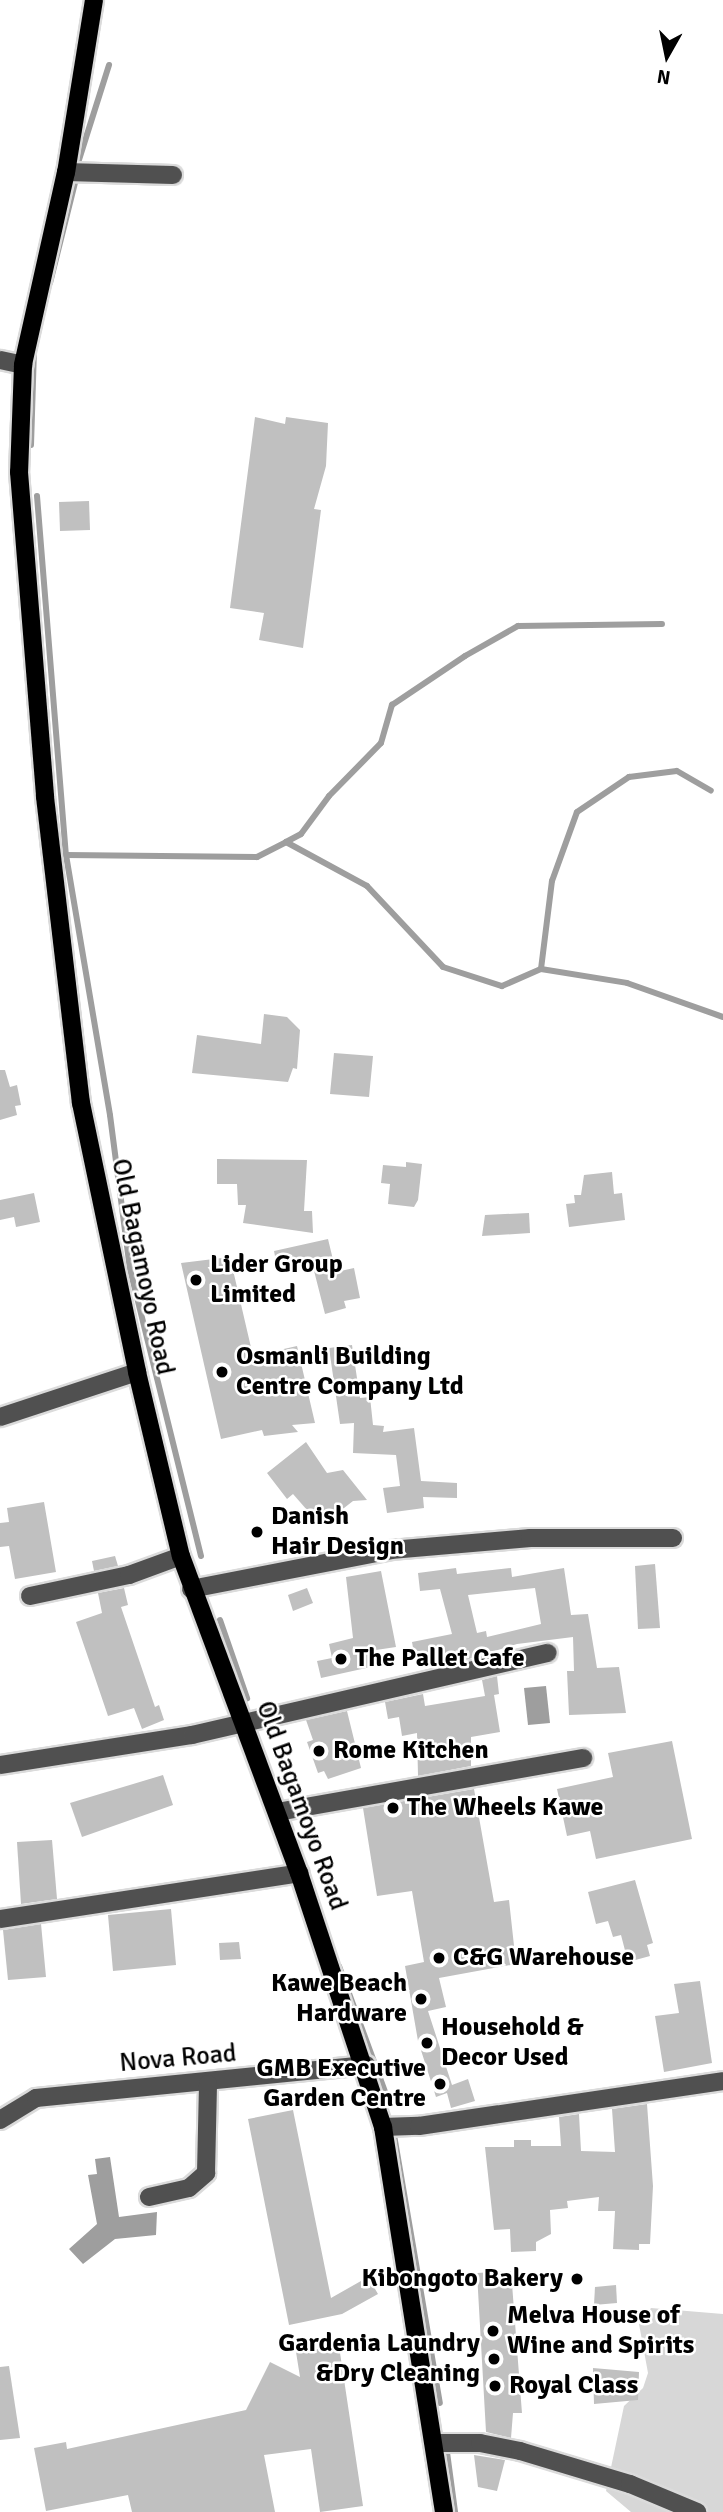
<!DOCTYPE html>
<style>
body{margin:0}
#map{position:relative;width:723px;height:2512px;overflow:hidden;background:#fff;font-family:Signika,sans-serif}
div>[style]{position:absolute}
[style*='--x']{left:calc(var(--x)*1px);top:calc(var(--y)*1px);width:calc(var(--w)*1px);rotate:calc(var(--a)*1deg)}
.green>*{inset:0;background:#d7d7d7}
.water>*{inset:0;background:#9e9e9e}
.stream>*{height:6px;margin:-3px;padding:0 3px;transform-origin:3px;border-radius:3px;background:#9e9e9e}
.building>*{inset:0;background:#c0c0c0}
.roads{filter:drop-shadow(2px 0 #dbdbdb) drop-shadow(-2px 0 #dbdbdb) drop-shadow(0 2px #dbdbdb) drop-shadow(0 -2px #dbdbdb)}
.minor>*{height:18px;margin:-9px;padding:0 9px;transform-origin:9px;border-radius:9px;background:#505050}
.major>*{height:18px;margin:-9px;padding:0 9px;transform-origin:9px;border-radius:9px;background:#000}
.dots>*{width:19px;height:19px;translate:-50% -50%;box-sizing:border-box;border:4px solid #fff;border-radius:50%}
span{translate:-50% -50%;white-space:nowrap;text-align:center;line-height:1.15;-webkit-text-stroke:5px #fff;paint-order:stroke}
.poi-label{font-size:26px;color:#000;font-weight:700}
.left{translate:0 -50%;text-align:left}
.right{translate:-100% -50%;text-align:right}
.street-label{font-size:26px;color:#000}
.north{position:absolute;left:632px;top:21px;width:70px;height:70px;-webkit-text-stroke:5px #fff;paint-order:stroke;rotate:189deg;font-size:19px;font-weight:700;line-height:28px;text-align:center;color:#000}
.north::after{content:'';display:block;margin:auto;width:24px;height:32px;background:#000;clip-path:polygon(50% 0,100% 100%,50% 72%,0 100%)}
</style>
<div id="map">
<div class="green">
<div style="clip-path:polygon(651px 2308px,723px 2314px,723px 2512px,631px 2512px,606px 2491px,624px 2406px,643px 2388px,648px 2373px,639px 2324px)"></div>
</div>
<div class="water">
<div style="clip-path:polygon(546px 1686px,550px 1723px,528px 1725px,524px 1688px)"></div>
<div style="clip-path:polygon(110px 2157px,119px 2217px,157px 2212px,156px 2235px,115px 2239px,83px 2264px,69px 2249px,97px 2224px,88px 2175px,97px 2174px,95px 2159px)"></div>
</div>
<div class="stream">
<div style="--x:77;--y:166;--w:106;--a:-72.4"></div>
<div style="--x:50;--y:283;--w:103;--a:-76"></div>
<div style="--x:31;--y:445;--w:93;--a:-88.2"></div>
<div style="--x:37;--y:496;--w:360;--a:85.4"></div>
<div style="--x:286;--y:842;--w:17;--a:-28"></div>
<div style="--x:301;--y:834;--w:47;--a:-53.6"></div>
<div style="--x:329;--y:796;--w:74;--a:-45.5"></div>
<div style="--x:381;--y:743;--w:40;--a:-74"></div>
<div style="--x:392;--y:705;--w:88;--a:-33.9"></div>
<div style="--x:465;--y:656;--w:61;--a:-29.5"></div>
<div style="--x:518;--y:626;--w:144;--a:-0.8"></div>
<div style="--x:541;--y:969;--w:89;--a:-82.9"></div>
<div style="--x:552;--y:881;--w:73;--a:-70.1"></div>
<div style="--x:577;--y:812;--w:63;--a:-33.9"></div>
<div style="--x:629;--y:777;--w:48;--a:-7.1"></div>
<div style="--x:677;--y:771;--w:39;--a:30"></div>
<div style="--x:201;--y:1556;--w:296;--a:-103.9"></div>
<div style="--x:130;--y:1269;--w:155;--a:-97.4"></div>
<div style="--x:110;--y:1115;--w:264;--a:-99.6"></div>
<div style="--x:66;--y:855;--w:191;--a:0.6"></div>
<div style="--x:257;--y:857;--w:33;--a:-27"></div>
<div style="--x:286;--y:842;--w:92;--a:28.5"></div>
<div style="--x:367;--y:886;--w:111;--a:46.8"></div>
<div style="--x:443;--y:967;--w:62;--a:17.9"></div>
<div style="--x:502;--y:986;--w:43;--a:-23.6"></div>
<div style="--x:541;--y:969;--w:87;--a:9.2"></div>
<div style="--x:627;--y:983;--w:102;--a:19.5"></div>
<div style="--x:220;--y:1620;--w:83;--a:70.9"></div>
<div style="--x:339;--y:1966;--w:143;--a:69.9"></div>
<div style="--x:393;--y:2129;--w:278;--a:80.3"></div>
<div style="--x:446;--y:2445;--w:68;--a:82.3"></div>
</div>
<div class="building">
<div style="clip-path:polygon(255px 417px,285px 424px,286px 417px,328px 423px,326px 466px,314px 509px,321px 510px,303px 648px,259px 640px,264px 613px,230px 608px)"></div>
<div style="clip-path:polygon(89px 501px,90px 530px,60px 531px,59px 502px)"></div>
<div style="clip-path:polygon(264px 1014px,287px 1017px,300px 1030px,297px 1069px,293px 1068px,288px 1082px,192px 1073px,197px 1035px,261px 1044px)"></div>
<div style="clip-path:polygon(334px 1053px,373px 1056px,369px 1097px,330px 1094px)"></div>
<div style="clip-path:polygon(0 1070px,5px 1070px,10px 1087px,17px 1085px,21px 1105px,15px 1106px,17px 1115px,0 1120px)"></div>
<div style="clip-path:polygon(217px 1159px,307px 1160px,304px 1211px,312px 1211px,313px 1233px,243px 1223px,246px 1205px,238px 1205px,237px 1184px,217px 1184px)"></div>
<div style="clip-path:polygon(406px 1162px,422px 1164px,418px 1200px,414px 1207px,388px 1204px,390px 1184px,381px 1183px,383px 1165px,406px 1167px)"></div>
<div style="clip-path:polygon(612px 1172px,614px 1194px,622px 1193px,625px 1220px,569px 1227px,566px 1204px,575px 1203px,574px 1195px,581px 1195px,584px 1175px)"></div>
<div style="clip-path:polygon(34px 1193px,40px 1222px,16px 1227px,14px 1217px,0 1220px,0 1200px)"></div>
<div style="clip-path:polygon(529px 1213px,530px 1233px,482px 1236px,485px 1215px)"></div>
<div style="clip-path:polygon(328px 1239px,336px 1272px,354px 1268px,360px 1298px,344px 1301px,346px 1308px,325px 1314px,311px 1259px,277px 1267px,274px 1251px)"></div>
<div style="clip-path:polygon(230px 1257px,253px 1356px,297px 1346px,315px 1423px,292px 1425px,298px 1432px,264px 1436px,262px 1430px,221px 1439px,181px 1263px)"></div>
<div style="clip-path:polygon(352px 1345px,360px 1398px,370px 1397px,373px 1425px,384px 1426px,383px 1432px,414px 1428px,421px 1481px,457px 1483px,457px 1498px,423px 1497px,424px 1508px,387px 1513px,383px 1488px,400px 1486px,396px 1455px,353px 1453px,354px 1423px,340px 1424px,329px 1348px)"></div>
<div style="clip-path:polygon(306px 1442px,327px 1473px,343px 1470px,367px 1500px,353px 1501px,321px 1526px,293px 1494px,287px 1499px,267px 1473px)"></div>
<div style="clip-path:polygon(44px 1502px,56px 1572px,15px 1579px,9px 1546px,0 1547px,0 1523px,9px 1522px,7px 1508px)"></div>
<div style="clip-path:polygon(115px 1556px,118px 1566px,94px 1571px,92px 1561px)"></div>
<div style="clip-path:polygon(655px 1564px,660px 1628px,638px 1629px,635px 1566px)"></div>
<div style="clip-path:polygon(evenodd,456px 1568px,457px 1574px,511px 1568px,512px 1577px,564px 1568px,571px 1615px,588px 1614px,597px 1668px,619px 1667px,626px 1713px,569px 1715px,567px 1671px,574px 1671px,573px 1637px,517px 1644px,456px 1663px,454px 1652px,415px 1659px,412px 1642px,452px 1634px,440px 1589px,420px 1591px,418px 1573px,456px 1568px,535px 1588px,541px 1624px,487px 1637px,486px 1631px,477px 1633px,468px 1595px,535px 1588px)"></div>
<div style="clip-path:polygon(381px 1571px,396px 1647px,376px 1650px,380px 1665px,321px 1678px,317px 1661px,332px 1658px,329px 1644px,353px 1638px,346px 1577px)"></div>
<div style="clip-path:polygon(124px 1588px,128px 1605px,121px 1607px,155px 1707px,159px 1705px,164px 1720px,142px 1729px,134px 1708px,108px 1716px,76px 1622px,102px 1613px,98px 1593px)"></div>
<div style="clip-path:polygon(307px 1588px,313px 1603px,293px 1611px,288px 1595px)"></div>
<div style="clip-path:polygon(497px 1676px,499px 1694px,494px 1695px,500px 1732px,471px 1737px,471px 1766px,418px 1776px,417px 1733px,402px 1736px,399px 1717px,388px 1719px,385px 1702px,423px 1694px,425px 1706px,485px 1696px,482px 1680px)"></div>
<div style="clip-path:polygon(347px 1711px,361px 1768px,328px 1779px,324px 1771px,318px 1773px,307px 1742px,313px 1740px,306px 1720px)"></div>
<div style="clip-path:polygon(672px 1741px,692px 1839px,596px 1859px,590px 1831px,567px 1836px,557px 1789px,613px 1777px,608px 1753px)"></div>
<div style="clip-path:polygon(163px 1775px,173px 1805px,82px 1837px,70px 1803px)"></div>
<div style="clip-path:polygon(474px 1789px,494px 1902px,509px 1900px,516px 1964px,439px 1978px,446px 2007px,428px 2011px,452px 2085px,468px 2079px,475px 2101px,451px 2108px,447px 2093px,436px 2097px,418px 2041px,405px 1966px,424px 1962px,412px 1891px,377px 1896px,363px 1808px)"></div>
<div style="clip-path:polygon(52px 1840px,57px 1899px,21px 1904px,17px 1842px)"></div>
<div style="clip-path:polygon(635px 1880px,653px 1943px,647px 1945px,650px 1956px,628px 1962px,621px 1935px,613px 1937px,608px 1921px,596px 1924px,588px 1892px)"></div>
<div style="clip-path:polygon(171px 1909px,176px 1965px,113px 1971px,108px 1915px)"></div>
<div style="clip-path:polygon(41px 1924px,46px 1977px,8px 1980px,3px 1930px)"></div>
<div style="clip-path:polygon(239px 1942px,241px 1959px,220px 1960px,219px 1943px)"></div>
<div style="clip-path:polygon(700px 1981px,712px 2063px,664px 2072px,655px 2016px,679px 2013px,674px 1984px)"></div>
<div style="clip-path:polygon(647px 2104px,653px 2186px,650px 2244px,639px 2244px,639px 2250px,613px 2249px,615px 2211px,598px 2211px,599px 2197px,567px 2201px,568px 2208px,550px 2210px,551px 2234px,536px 2242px,536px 2251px,511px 2252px,510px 2229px,494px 2230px,485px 2147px,514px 2147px,514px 2140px,531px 2140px,531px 2146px,561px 2146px,559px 2117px,579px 2114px,581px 2151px,615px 2152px,612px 2109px)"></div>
<div style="clip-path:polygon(293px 2110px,331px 2298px,368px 2277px,378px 2294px,342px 2314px,289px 2325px,248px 2119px)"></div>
<div style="clip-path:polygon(511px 2271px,522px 2413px,513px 2413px,511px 2438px,486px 2432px,477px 2273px)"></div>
<div style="clip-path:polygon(616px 2285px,617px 2303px,594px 2305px,595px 2287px)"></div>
<div style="clip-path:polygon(339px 2346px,363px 2506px,320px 2512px,311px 2449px,264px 2455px,275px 2512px,132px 2512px,128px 2495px,46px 2511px,34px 2448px,66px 2442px,67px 2449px,246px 2410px,270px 2362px,300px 2377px,296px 2352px)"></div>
<div style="clip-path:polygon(9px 2366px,20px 2438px,0 2440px,0 2367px)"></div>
<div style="clip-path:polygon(593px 2368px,639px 2372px,638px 2400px,594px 2404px)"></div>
<div style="clip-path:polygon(474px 2455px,505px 2460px,497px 2491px,478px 2487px)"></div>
</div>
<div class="roads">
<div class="minor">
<div style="--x:66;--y:172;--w:107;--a:1.6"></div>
<div style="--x:0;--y:360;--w:24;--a:12"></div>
<div style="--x:0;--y:1417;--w:144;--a:-18.2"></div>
<div style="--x:191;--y:1589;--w:204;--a:-11"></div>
<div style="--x:391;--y:1550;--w:140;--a:-4.9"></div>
<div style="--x:530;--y:1538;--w:143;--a:0"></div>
<div style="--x:30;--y:1596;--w:101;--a:-12"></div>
<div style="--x:129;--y:1575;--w:55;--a:-20.1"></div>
<div style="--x:0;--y:1765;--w:194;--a:-8.9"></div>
<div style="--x:192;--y:1735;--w:365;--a:-13"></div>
<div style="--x:277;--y:1812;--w:311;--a:-10"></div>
<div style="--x:0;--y:1919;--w:303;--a:-8.7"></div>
<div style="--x:0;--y:2120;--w:42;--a:-31.4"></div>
<div style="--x:36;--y:2098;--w:332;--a:-5.7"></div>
<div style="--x:383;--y:2127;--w:36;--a:-2"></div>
<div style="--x:419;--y:2126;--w:307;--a:-8.4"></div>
<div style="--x:149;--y:2197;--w:41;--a:-12.7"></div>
<div style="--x:189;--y:2188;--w:23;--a:-41"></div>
<div style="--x:206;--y:2173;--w:89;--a:-88.7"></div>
<div style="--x:437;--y:2443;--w:43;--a:0"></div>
<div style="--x:480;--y:2443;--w:41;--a:11.3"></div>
<div style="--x:520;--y:2451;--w:115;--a:16.7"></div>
<div style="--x:630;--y:2484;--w:73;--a:22.7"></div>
</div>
<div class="major">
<div style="--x:94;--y:0;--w:174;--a:99.2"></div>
<div style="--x:66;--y:172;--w:198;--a:102.6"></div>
<div style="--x:23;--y:365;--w:107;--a:92.1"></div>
<div style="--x:19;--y:472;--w:326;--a:85.4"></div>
<div style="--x:45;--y:797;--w:308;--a:83.3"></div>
<div style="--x:81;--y:1103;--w:275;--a:78.2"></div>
<div style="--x:137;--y:1372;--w:189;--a:76.6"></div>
<div style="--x:181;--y:1556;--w:338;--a:69.6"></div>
<div style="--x:299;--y:1873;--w:268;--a:71.7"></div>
<div style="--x:383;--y:2127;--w:390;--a:81"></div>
</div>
</div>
<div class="dots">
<div style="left:196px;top:1280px;background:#000"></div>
<div style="left:222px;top:1372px;background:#000"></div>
<div style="left:257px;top:1532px;background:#000"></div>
<div style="left:341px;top:1659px;background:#000"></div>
<div style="left:319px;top:1751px;background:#000"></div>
<div style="left:393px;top:1808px;background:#000"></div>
<div style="left:439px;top:1958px;background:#000"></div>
<div style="left:421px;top:1999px;background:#000"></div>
<div style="left:427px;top:2043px;background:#000"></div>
<div style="left:440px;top:2084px;background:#000"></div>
<div style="left:577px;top:2279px;background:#000"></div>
<div style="left:493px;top:2331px;background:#000"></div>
<div style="left:494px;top:2359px;background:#000"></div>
<div style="left:495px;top:2386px;background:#000"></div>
</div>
<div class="poi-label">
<span class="left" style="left:210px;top:1280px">Lider Group<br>Limited</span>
<span class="left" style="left:236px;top:1372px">Osmanli Building<br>Centre Company Ltd</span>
<span class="left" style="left:271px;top:1532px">Danish<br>Hair Design</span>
<span class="left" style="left:355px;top:1659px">The Pallet Cafe</span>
<span class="left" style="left:333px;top:1751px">Rome Kitchen</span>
<span class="left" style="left:407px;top:1808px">The Wheels Kawe</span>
<span class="left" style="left:453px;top:1958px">C&amp;G Warehouse</span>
<span class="right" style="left:407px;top:1999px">Kawe Beach<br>Hardware</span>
<span class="left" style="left:441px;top:2043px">Household &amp;<br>Decor Used</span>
<span class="right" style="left:426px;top:2084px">GMB Executive<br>Garden Centre</span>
<span class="right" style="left:563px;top:2279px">Kibongoto Bakery</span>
<span class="left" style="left:507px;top:2331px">Melva House of<br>Wine and Spirits</span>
<span class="right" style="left:480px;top:2359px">Gardenia Laundry<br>&amp;Dry Cleaning</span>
<span class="left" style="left:509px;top:2386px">Royal Class</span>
</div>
<div class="street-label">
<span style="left:142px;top:1267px;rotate:78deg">Old Bagamoyo Road</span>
<span style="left:301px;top:1806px;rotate:70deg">Old Bagamoyo Road</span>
<span style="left:178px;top:2059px;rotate:-5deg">Nova Road</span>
</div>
<div class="north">N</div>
</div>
